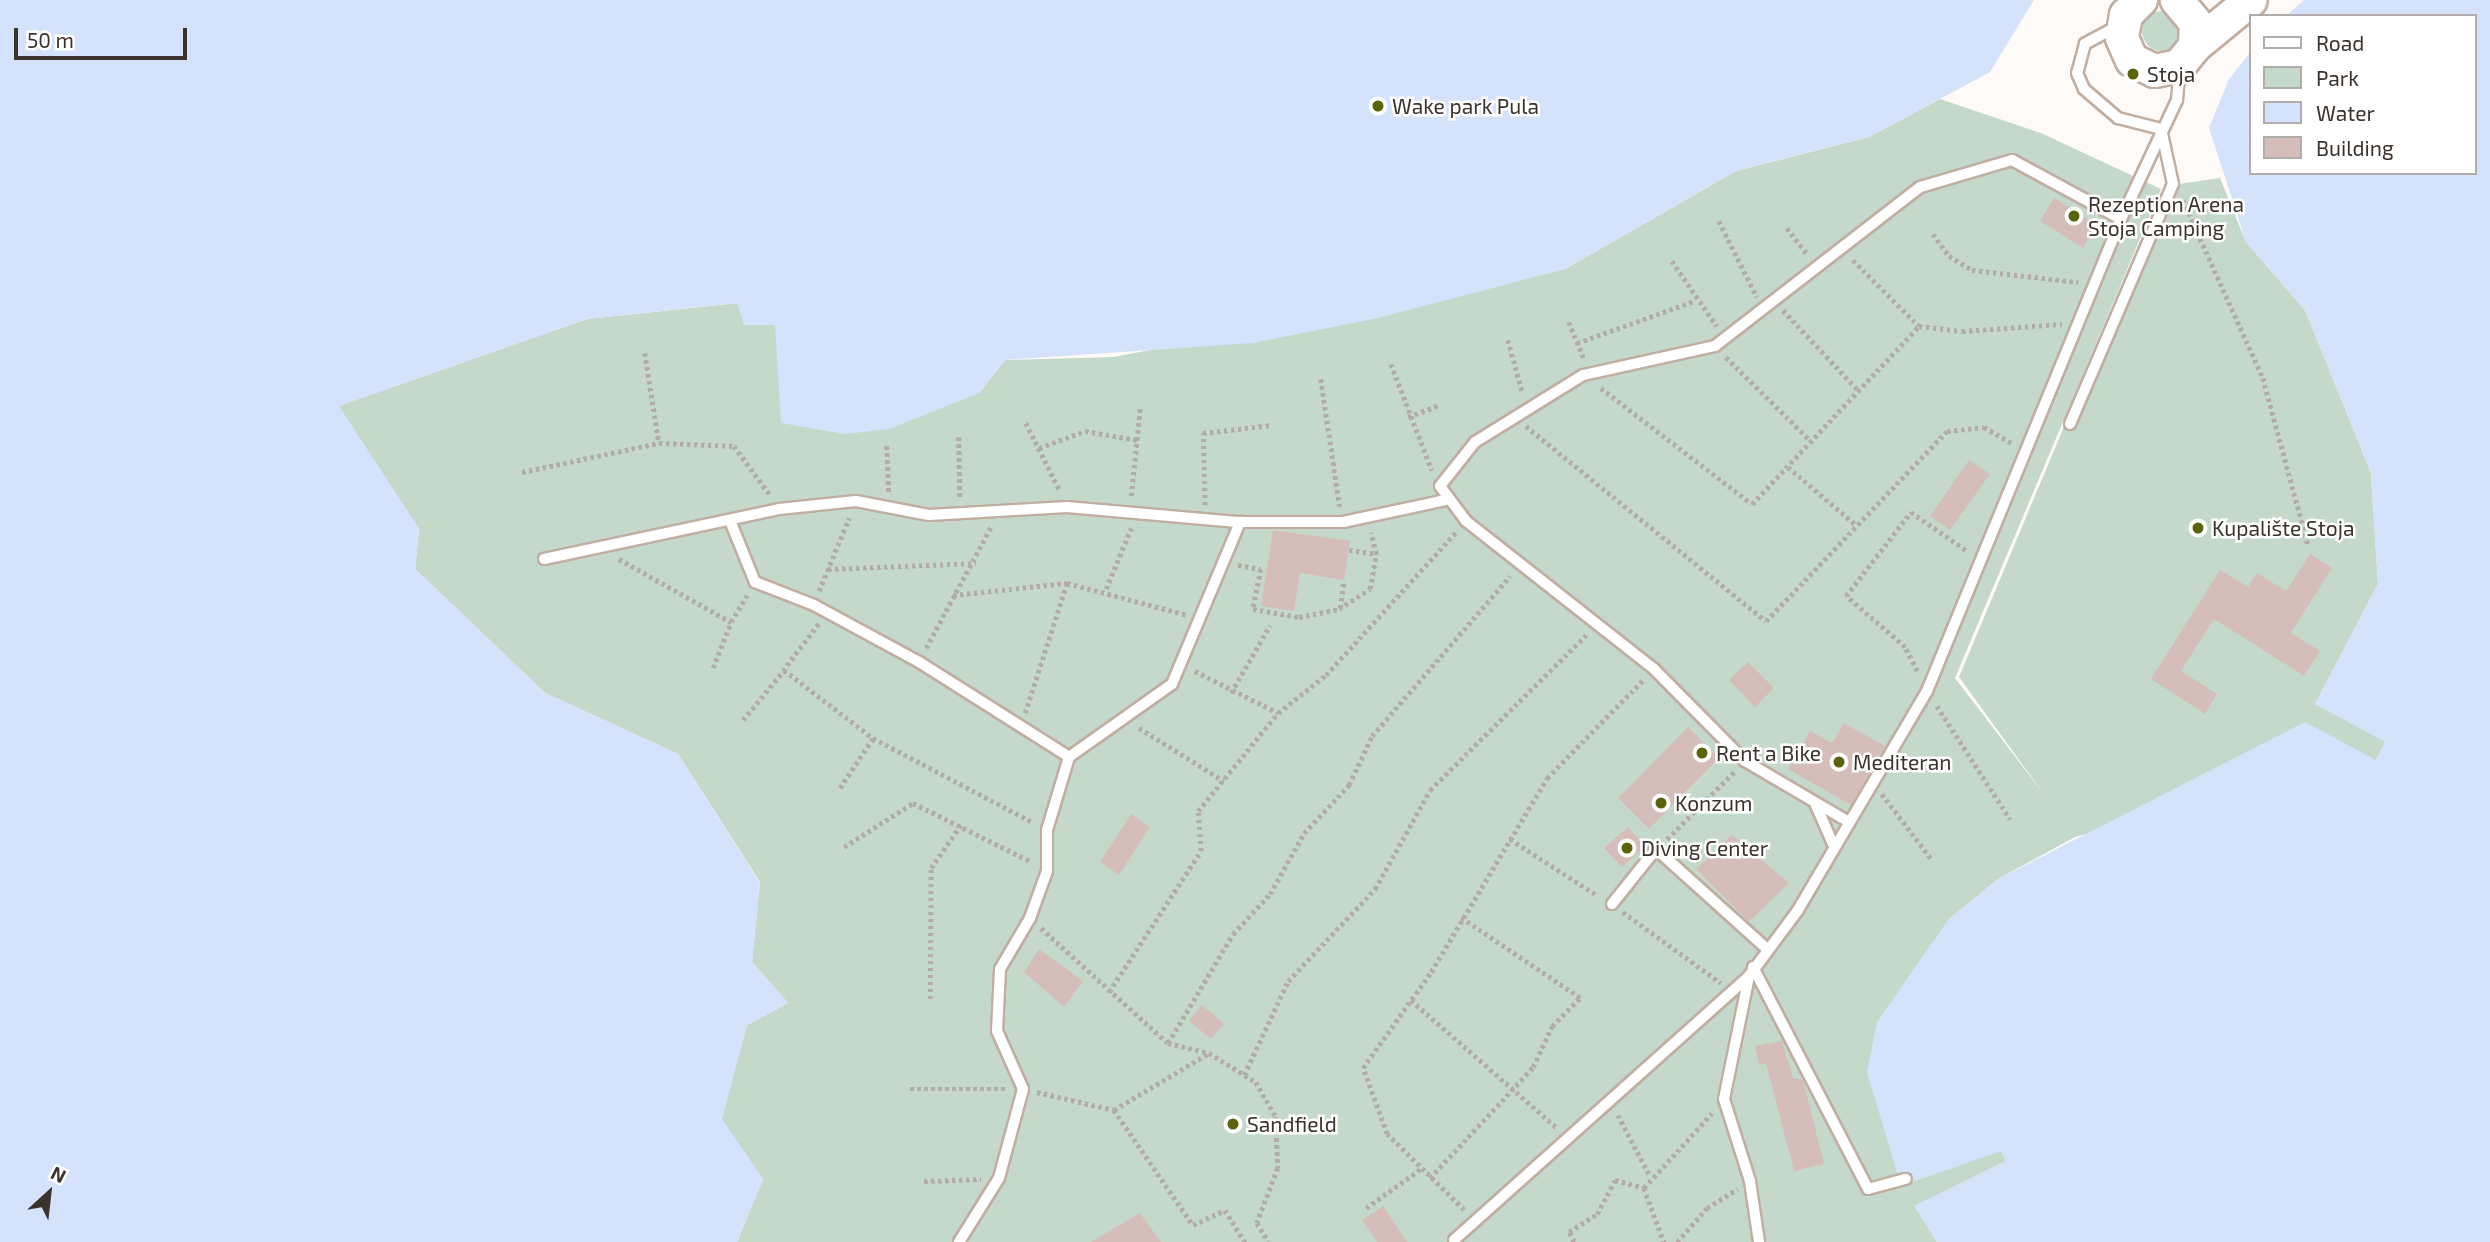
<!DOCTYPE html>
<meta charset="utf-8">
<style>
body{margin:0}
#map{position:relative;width:2490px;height:1242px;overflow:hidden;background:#fefaf8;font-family:"Exo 2",sans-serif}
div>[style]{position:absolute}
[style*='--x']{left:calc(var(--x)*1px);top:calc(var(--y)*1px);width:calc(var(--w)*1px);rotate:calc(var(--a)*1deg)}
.green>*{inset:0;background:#c5d9cb}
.round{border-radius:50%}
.water>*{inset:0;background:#d4e3fb}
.building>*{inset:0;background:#d5beb9}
.path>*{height:4.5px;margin-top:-2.25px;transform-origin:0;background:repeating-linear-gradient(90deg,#b3adaa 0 3.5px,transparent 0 7px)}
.roads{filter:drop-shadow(2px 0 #c0aea1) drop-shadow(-2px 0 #c0aea1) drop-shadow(0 2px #c0aea1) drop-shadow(0 -2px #c0aea1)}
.lane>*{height:10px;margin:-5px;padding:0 5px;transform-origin:5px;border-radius:5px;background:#fff}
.secondary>*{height:32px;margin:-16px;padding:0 16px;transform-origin:16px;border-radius:16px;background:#fff}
.dots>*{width:19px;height:19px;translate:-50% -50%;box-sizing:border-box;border:4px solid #fff;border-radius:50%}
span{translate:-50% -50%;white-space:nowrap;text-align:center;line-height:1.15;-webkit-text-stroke:5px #fff;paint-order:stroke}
.poi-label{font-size:21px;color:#3a322d}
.left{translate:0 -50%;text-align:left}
.legend{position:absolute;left:2249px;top:14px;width:228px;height:161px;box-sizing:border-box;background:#fff;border:2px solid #b0adab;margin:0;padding:9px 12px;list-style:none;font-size:21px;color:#3a322d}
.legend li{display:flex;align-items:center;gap:14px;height:35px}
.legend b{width:35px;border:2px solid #b0adab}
.north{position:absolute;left:14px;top:1158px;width:70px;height:70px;-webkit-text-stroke:5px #fff;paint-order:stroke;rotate:27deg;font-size:19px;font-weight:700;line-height:28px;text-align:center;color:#3a322d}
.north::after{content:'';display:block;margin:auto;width:24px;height:32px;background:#3a322d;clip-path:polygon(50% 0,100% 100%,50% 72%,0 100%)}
.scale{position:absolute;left:14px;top:28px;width:173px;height:32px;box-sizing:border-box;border:4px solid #3a322d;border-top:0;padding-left:9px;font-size:21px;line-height:24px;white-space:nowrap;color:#3a322d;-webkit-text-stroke:5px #fff;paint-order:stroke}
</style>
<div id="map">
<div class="green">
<div class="round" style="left:2142px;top:11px;width:40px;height:40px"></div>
<div style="clip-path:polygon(1940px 99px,2041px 133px,2161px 189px,1955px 678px,2043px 793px,1959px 677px,2165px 186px,2220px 178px,2246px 242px,2305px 310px,2371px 473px,2378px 584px,2315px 704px,2386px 741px,2376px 760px,2075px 837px,1998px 879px,1948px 920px,2006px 1161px,1915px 1206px,1937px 1242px,737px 1242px,763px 1179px,721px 1119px,747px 1025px,788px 1003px,752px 962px,760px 882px,678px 754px,545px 693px,415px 569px,419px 529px,338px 406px,587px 319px,738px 303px,775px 325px,979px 393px,1005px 360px,1114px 357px,1565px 269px,1736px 171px,1869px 137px)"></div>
</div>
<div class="water">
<div style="clip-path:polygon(0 0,2034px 0,1990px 72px,1869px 137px,1736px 171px,1565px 269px,1378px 318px,1253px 343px,1005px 360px,979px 393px,889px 429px,845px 434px,781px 423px,775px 325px,744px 325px,737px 303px,587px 319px,339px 406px,419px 529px,415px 569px,545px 693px,678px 754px,760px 883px,752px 962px,788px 1003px,747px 1025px,722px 1119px,763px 1179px,737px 1242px,0 1242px)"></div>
<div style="clip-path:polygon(2304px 0,2490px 0,2490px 1242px,1937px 1242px,1914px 1206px,2006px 1161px,2001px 1151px,1901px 1186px,1867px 1072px,1877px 1022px,1948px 920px,1998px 879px,2305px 722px,2376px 760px,2385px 742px,2315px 704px,2378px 584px,2371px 473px,2305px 310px,2246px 242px,2209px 128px,2229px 79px,2250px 53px,2250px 173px,2474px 173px,2474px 16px,2286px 16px)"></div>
</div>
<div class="building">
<div style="clip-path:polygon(2054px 198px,2097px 225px,2083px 248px,2040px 221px)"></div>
<div style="clip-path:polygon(1969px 460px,1990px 474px,1950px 530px,1930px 516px)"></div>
<div style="clip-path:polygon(1273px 530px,1350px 541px,1344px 580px,1300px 573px,1294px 611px,1261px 606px)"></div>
<div style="clip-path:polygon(2310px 554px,2332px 568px,2291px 633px,2320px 651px,2304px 676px,2214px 619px,2181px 671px,2217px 694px,2205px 714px,2151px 679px,2220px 570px,2248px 587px,2257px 573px,2286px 591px)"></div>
<div style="clip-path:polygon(1748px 662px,1774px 688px,1755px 707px,1729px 680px)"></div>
<div style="clip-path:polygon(1844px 723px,1885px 746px,1851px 805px,1788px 769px,1810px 731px,1832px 743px)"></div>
<div style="clip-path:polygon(1688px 727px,1719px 758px,1649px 829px,1618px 798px)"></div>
<div style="clip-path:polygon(1131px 814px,1150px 827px,1119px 875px,1100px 862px)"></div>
<div style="clip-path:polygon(1628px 827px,1645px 846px,1622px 867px,1604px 848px)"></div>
<div style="clip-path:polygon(1732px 835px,1789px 883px,1749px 922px,1696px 869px)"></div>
<div style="clip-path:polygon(1039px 949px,1083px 981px,1064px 1007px,1024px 972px)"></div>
<div style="clip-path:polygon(1202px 1005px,1224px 1024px,1211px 1039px,1189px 1021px)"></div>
<div style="clip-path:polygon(1782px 1041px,1793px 1078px,1803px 1080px,1824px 1164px,1794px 1171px,1766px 1063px,1759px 1065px,1755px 1046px)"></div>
<div style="clip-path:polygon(1383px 1206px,1407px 1242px,1377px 1242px,1362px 1220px)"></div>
<div style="clip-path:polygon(1140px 1213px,1161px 1242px,1091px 1242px)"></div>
</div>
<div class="path">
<div style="--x:2183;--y:200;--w:195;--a:65.8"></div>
<div style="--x:2263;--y:378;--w:173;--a:74.9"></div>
<div style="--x:1719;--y:221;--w:85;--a:63.4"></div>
<div style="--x:1787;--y:228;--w:33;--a:52"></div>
<div style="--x:1933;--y:234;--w:27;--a:54"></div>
<div style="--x:1949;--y:256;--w:27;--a:31"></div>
<div style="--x:1972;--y:270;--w:107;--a:6.5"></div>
<div style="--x:1853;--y:260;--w:93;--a:45"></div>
<div style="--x:1672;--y:261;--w:79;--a:55.3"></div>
<div style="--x:1783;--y:310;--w:108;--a:46.9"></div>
<div style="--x:1569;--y:322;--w:42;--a:67.7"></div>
<div style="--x:1508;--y:340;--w:56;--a:74.5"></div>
<div style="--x:1577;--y:343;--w:124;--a:-19.7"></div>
<div style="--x:645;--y:353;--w:91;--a:81.2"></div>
<div style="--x:1726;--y:357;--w:118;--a:44.7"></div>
<div style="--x:1391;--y:364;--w:114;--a:68.9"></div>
<div style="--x:1321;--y:379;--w:129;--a:81.6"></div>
<div style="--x:1601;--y:388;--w:190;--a:37.5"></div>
<div style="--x:1752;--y:504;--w:244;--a:-46.8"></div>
<div style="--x:1919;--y:326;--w:43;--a:6.6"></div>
<div style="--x:1962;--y:331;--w:100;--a:-4"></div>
<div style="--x:1408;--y:417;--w:33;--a:-21"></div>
<div style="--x:1026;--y:423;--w:76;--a:63.4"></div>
<div style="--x:1526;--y:426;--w:309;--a:39.1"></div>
<div style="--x:1766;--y:621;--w:262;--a:-46.4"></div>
<div style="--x:1947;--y:431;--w:37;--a:-6"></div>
<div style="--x:1984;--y:427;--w:34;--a:30"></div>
<div style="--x:959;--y:437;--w:60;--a:89"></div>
<div style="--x:887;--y:446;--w:47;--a:87.6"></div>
<div style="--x:1039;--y:448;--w:49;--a:-20.3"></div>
<div style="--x:1085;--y:431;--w:53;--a:9.8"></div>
<div style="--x:1788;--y:467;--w:88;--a:40.4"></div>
<div style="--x:522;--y:472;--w:140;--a:-12"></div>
<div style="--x:659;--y:443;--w:75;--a:2.3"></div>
<div style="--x:734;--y:446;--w:61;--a:53.7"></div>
<div style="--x:1131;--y:496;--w:89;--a:-84.2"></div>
<div style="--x:1205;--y:505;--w:72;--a:-91.6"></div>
<div style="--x:1203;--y:433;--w:69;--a:-6.6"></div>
<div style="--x:1349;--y:550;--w:27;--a:8"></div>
<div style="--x:619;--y:559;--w:129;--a:29.4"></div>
<div style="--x:731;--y:622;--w:31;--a:-59"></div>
<div style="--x:1238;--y:565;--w:23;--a:10"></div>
<div style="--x:1261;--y:569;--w:41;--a:101.3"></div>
<div style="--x:1253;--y:609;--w:47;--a:9.9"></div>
<div style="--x:1299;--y:617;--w:41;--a:-11.3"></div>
<div style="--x:1339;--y:609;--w:37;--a:-33"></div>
<div style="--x:1370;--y:589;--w:36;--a:-80"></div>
<div style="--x:1376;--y:554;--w:22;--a:-103"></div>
<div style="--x:828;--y:569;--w:148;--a:-2.3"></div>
<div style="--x:1106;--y:589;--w:66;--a:-67.7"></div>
<div style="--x:819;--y:591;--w:79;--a:-67.7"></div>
<div style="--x:953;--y:595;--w:115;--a:-6"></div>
<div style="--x:1340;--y:608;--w:28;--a:-82"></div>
<div style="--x:819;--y:624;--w:58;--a:127.3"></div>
<div style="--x:784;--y:670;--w:112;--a:37.4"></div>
<div style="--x:873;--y:738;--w:182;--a:27.8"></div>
<div style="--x:926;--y:648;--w:137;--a:-61.8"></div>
<div style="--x:713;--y:668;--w:49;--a:-68.6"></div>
<div style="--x:1195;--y:671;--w:93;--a:26.8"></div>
<div style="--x:1917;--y:671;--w:27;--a:-117"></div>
<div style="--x:1905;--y:647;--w:78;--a:-139.2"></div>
<div style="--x:1846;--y:596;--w:106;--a:-52.3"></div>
<div style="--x:1911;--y:512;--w:70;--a:34.6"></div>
<div style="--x:1231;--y:693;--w:78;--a:-60.2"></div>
<div style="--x:1937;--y:706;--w:135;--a:57.1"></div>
<div style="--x:1025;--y:713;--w:137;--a:-72.1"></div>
<div style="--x:1067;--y:583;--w:124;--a:14.9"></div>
<div style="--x:743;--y:720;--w:65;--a:-50.6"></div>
<div style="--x:1139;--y:728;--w:100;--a:31.9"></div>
<div style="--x:840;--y:788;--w:60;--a:-56.6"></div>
<div style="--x:1882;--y:794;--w:84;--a:52.7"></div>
<div style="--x:1510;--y:839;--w:105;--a:32.9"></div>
<div style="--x:1667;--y:839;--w:96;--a:-45"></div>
<div style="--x:844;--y:847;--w:82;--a:-32.5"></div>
<div style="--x:913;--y:803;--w:131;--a:26.4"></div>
<div style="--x:1623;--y:912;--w:121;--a:35.9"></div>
<div style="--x:1041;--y:928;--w:171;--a:42.2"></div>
<div style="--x:1168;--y:1043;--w:42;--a:13.7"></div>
<div style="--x:1209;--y:1053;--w:55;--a:31.7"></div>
<div style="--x:1256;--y:1082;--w:40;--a:60.3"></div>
<div style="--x:1276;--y:1117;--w:51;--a:87.8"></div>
<div style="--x:1278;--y:1168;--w:59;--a:110.9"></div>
<div style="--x:1257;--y:1223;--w:22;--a:58"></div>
<div style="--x:1109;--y:992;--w:168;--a:-56.9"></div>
<div style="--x:1201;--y:851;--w:40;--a:-94.3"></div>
<div style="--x:1198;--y:811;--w:127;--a:-50.8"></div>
<div style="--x:1278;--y:713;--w:61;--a:-38.4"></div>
<div style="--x:1326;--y:675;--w:193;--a:-47.7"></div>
<div style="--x:930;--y:999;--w:131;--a:-89.6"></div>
<div style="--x:931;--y:868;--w:55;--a:-55.4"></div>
<div style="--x:1411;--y:1000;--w:193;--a:41.2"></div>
<div style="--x:1168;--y:1043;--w:127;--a:-59.2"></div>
<div style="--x:1233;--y:934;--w:54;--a:-47.2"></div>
<div style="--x:1270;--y:894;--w:70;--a:-60.9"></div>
<div style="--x:1304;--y:833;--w:66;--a:-46.8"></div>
<div style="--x:1349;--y:785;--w:54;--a:-64.9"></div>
<div style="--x:1372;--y:736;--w:211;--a:-49.2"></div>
<div style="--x:1244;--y:1075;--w:104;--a:-64.9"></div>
<div style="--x:1288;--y:981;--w:127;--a:-46.6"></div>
<div style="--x:1375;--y:889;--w:113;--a:-60.9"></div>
<div style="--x:1430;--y:790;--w:220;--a:-44.8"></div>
<div style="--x:910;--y:1089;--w:98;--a:0"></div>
<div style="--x:1037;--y:1092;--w:79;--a:13.2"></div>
<div style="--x:1114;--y:1110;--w:111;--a:-31"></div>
<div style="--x:1114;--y:1110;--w:140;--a:55.5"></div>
<div style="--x:1193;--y:1225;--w:35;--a:-25"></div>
<div style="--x:1225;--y:1210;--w:38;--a:58"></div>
<div style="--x:1618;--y:1115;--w:69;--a:62.3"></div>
<div style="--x:1430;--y:1178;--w:151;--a:-47.1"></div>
<div style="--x:1533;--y:1067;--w:45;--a:-65.1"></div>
<div style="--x:1552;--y:1026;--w:40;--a:-45"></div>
<div style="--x:1580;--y:998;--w:145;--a:-146"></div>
<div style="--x:924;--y:1181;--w:57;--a:-2"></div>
<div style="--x:1644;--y:1188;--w:58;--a:69.7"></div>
<div style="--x:1366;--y:1208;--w:69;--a:-35.5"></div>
<div style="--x:1464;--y:1210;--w:108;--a:-135.4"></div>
<div style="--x:1387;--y:1134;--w:70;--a:-110"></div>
<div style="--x:1363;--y:1068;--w:118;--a:-54.7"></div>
<div style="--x:1431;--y:972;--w:226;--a:-59.1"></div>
<div style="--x:1547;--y:778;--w:137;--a:-45.6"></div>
<div style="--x:1574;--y:1242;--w:11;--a:-117"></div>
<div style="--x:1569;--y:1232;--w:33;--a:-33"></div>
<div style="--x:1597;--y:1214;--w:38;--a:-62"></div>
<div style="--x:1615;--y:1180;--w:30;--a:15"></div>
<div style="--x:1644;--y:1188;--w:101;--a:-47.8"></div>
<div style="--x:1677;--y:1242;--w:45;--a:-48.6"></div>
<div style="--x:1707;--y:1208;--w:36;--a:-32"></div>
</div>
<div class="roads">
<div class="lane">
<div style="--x:2120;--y:25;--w:40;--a:152"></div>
<div style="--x:2085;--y:44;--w:30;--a:105"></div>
<div style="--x:2077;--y:73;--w:17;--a:66"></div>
<div style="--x:2084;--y:89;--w:45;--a:40.5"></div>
<div style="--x:2118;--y:118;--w:44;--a:14.3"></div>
<div style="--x:2121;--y:219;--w:132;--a:-64.8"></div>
<div style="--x:2177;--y:100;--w:32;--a:-85"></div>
<div style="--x:2070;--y:424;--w:261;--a:-66.8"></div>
<div style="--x:2173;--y:184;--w:56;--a:-102.3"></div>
<div style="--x:731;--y:523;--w:64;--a:67.9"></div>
<div style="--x:755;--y:582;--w:63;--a:21.3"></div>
<div style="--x:814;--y:605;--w:119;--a:28.5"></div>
<div style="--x:919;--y:662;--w:178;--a:32.3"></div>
<div style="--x:544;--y:559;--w:240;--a:-12"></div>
<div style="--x:779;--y:509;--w:77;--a:-5.9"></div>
<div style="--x:856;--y:501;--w:74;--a:10.9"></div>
<div style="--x:929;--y:515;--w:138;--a:-3.3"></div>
<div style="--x:1067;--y:507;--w:174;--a:5"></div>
<div style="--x:1240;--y:522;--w:103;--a:0"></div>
<div style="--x:1343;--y:522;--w:105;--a:-12.1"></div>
<div style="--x:1815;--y:803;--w:45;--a:66.3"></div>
<div style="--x:1612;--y:904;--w:70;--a:-51.3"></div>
<div style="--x:1656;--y:849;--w:148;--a:42"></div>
<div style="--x:1753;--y:967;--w:250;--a:62.6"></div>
<div style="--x:1868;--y:1189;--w:39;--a:-15"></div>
<div style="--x:1454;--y:1240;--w:396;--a:-41.8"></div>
<div style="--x:959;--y:1242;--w:75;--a:-58"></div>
<div style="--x:999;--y:1178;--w:92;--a:-74.9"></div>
<div style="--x:1023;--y:1089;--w:64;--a:-114.1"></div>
<div style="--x:997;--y:1031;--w:62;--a:-87.2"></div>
<div style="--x:1000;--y:969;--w:59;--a:-59.5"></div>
<div style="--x:1030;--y:918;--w:50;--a:-70.1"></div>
<div style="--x:1047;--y:871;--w:41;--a:-90"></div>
<div style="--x:1047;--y:830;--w:76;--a:-73.2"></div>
<div style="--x:1069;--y:757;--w:126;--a:-35.3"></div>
<div style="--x:1172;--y:684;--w:176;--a:-67.2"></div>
<div style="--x:1759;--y:1242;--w:62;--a:-98.4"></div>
<div style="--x:1750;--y:1181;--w:86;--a:-107.6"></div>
<div style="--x:1724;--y:1099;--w:126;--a:-78.5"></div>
<div style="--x:1749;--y:976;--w:82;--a:-53.4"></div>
<div style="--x:1798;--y:910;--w:254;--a:-59.5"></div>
<div style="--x:1927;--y:691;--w:510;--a:-67.66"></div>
<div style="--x:2121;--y:219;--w:124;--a:-151.6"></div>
<div style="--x:2012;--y:160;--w:96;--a:163.6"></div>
<div style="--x:1920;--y:187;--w:259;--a:142.2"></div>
<div style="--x:1715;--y:346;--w:135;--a:167.6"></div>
<div style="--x:1583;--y:375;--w:127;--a:148.2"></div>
<div style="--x:1475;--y:442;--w:56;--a:128.5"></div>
<div style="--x:1440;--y:486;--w:44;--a:53.4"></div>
<div style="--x:1466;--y:521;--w:239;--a:38.2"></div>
<div style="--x:1654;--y:669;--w:129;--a:45.3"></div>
<div style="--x:1745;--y:761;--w:121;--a:30.4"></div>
</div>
<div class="secondary">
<div style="--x:2141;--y:0;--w:21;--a:135"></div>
<div style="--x:2126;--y:15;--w:23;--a:100"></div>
<div style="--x:2122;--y:38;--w:24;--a:66"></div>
<div style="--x:2132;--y:60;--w:25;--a:26"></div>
<div style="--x:2155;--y:71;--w:25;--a:-12"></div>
<div style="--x:2179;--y:66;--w:26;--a:-51"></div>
<div style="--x:2195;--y:46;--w:23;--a:-88"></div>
<div style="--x:2196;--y:23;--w:30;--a:-130"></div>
<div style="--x:2195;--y:46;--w:72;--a:-39.4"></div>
</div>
</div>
<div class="dots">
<div style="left:2133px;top:74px;background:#586407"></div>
<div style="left:1378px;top:106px;background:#586407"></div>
<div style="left:2074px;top:216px;background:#586407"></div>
<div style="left:2198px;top:528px;background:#586407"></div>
<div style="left:1702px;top:753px;background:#586407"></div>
<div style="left:1839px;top:762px;background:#586407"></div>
<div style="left:1661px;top:803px;background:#586407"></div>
<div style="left:1627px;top:848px;background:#586407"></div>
<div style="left:1233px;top:1124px;background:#586407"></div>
</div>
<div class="poi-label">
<span class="left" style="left:2147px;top:74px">Stoja</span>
<span class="left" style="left:1392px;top:106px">Wake park Pula</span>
<span class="left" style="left:2088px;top:216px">Rezeption Arena<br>Stoja Camping</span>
<span class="left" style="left:2212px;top:528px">Kupalište Stoja</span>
<span class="left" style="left:1716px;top:753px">Rent a Bike</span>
<span class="left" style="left:1853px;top:762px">Mediteran</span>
<span class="left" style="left:1675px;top:803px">Konzum</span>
<span class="left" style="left:1641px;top:848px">Diving Center</span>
<span class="left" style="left:1247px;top:1124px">Sandfield</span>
</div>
<ul class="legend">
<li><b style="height:9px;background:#fff"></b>Road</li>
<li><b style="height:19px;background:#c5d9cb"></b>Park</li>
<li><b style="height:19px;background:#d4e3fb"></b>Water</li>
<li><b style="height:19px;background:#d5beb9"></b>Building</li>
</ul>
<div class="north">N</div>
<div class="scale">50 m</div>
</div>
